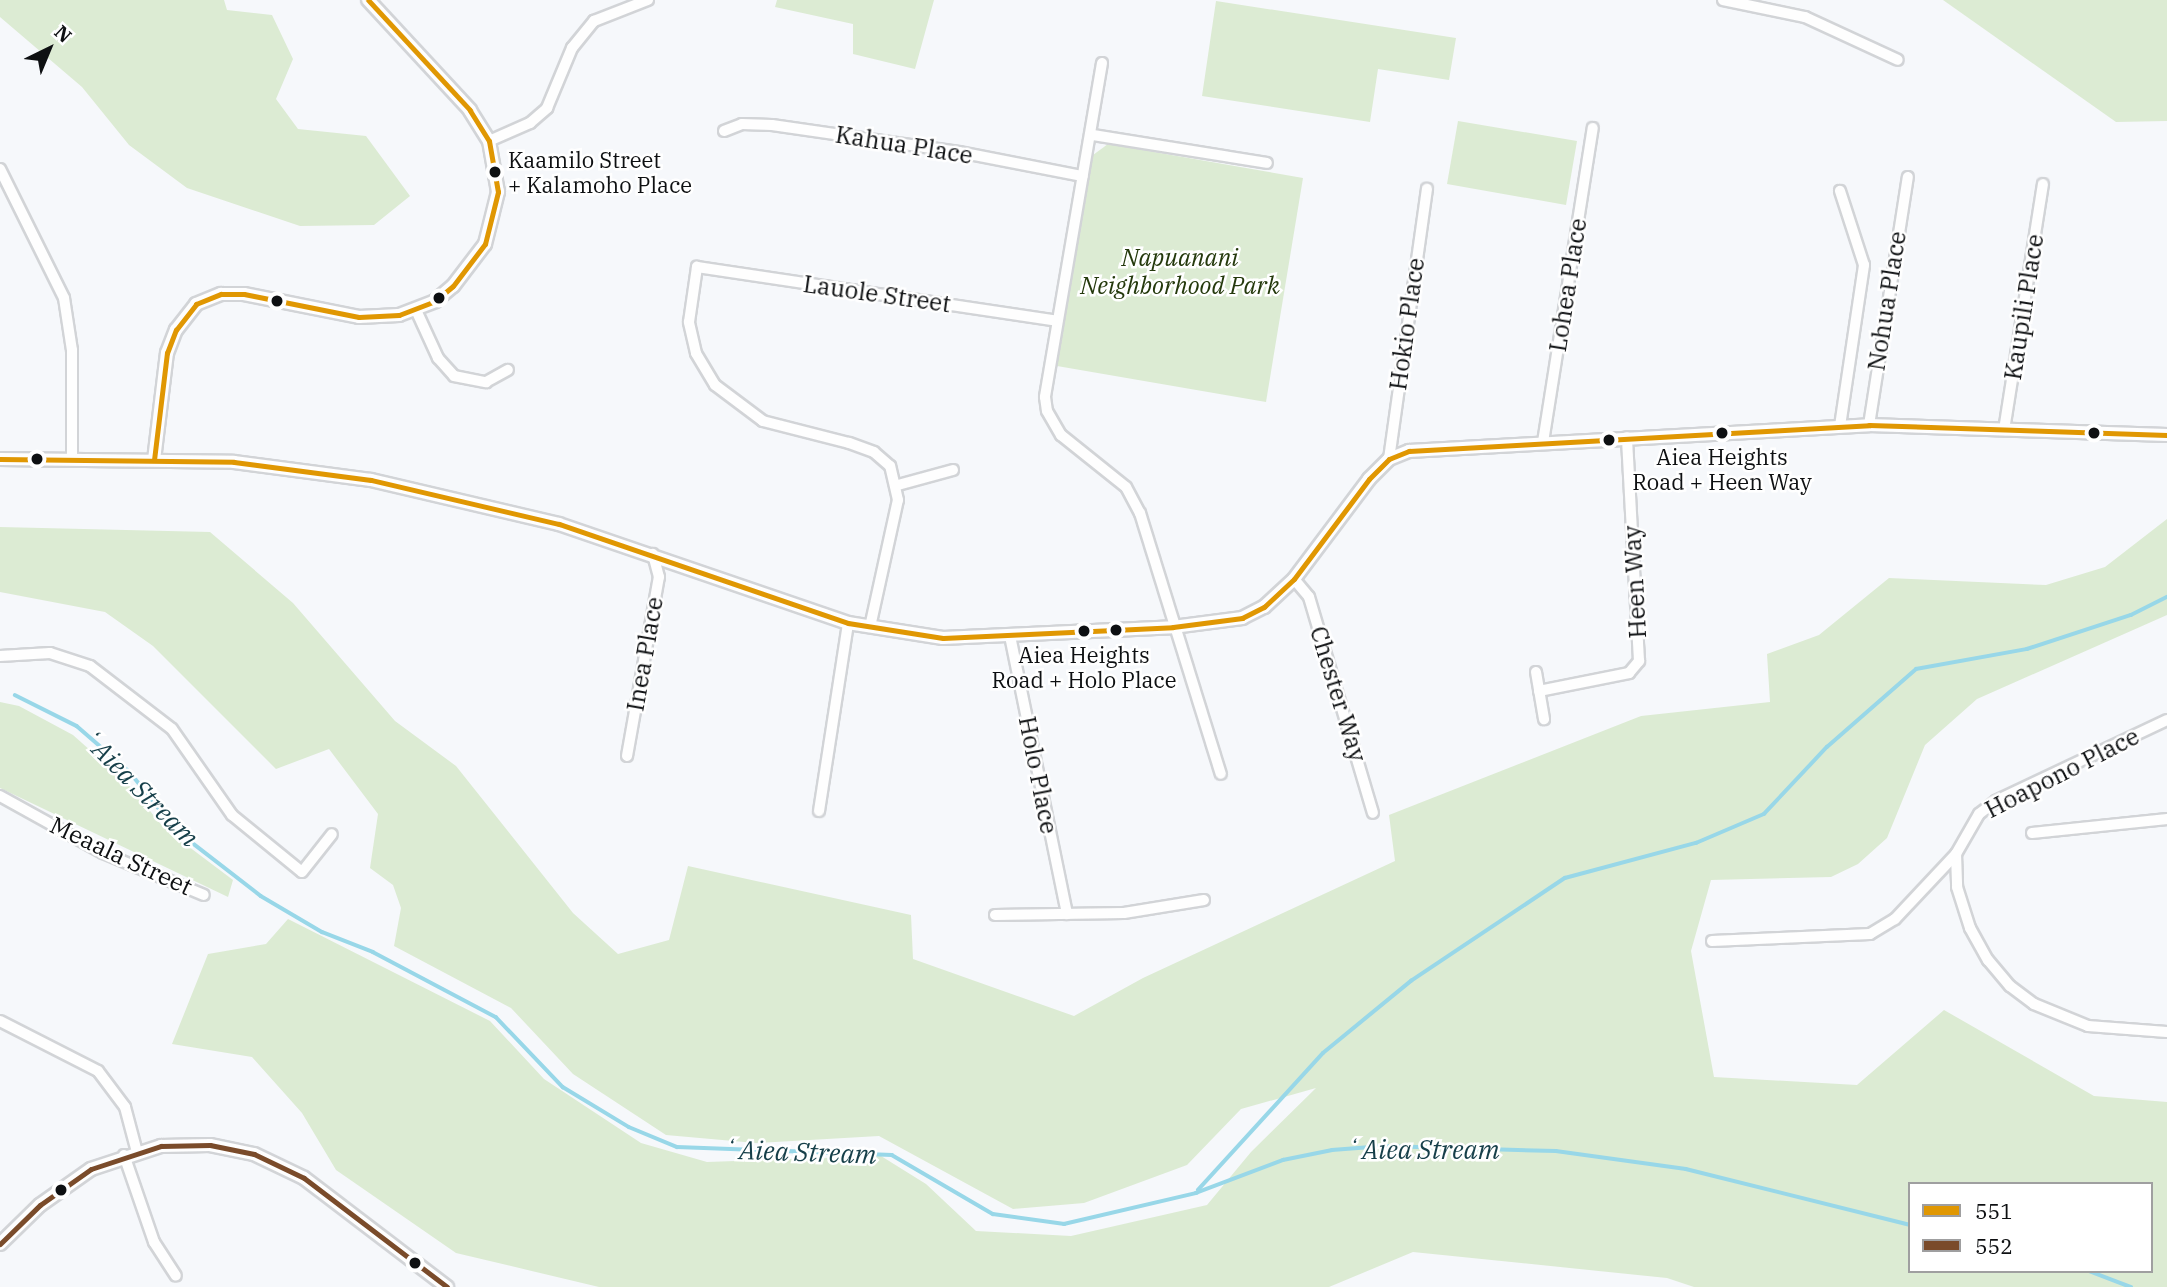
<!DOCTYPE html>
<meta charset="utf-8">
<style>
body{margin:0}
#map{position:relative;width:2167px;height:1287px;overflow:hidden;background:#f6f8fb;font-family:"IBM Plex Serif",serif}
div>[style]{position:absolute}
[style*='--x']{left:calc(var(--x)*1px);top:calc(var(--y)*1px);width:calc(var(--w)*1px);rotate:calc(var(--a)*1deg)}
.green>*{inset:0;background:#dcebd3}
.stream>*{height:3.5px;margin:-1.75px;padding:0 1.75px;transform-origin:1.75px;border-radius:1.75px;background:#98d7e8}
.roads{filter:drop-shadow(2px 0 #d2d4d7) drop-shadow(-2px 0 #d2d4d7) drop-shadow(0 2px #d2d4d7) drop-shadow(0 -2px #d2d4d7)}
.minor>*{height:10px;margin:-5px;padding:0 5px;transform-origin:5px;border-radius:5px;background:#fefefe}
.tertiary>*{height:12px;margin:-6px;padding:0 6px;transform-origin:6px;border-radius:6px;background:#fefefe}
.bus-1>*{height:5px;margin:-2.5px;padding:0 2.5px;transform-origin:2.5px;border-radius:2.5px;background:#e09702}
.bus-2>*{height:5px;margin:-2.5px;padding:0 2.5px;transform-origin:2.5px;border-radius:2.5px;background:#7a4b2a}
.dots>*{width:19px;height:19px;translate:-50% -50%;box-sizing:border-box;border:4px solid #fff;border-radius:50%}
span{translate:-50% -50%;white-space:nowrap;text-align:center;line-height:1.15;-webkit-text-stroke:5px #fff;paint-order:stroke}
.bus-label{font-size:22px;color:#0e1012}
.left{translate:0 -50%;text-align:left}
.street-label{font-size:24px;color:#0e1012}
.park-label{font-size:24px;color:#24390c;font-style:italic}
.water-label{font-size:26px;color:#163f49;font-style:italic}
.legend{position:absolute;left:1908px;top:1182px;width:245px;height:91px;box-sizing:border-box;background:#fff;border:2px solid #9f9fa0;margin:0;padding:9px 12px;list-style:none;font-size:21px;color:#0e1012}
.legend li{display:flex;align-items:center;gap:14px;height:35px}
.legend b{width:35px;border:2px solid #9f9fa0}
.north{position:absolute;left:14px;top:14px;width:70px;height:70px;-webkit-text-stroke:5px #fff;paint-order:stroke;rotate:43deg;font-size:19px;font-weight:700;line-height:28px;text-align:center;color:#0e1012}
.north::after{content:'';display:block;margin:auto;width:24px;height:32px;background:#0e1012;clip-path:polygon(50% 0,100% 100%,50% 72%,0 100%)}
</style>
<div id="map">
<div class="green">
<div style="clip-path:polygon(0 0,224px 0,227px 10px,272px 15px,293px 59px,276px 99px,298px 129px,366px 136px,410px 196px,374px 225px,300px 226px,187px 188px,129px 145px,82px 87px,0 17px)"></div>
<div style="clip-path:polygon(777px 0,934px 0,915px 69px,853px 54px,853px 24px,775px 7px)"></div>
<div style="clip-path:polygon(1943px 0,2167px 0,2167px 121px,2116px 122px)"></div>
<div style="clip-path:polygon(1216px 1px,1456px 38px,1449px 80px,1378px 69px,1370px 122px,1202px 96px)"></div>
<div style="clip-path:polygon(1458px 121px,1577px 141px,1566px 205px,1447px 184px)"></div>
<div style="clip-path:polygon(1108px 144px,1303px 178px,1266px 402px,1057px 366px,1093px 155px)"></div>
<div style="clip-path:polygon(evenodd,2167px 519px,2167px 615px,1977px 699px,1925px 745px,1887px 838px,1858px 864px,1831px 877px,1711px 880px,1691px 951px,1714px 1077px,1857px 1085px,1944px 1010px,2094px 1096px,2167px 1102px,2167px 1287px,1694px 1287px,1667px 1278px,1413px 1252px,1329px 1287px,599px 1287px,456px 1253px,336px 1170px,302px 1113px,252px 1057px,172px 1044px,208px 954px,266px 944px,288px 919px,490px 1021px,544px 1079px,641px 1143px,707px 1162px,881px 1156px,926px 1184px,976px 1231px,1071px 1236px,1207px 1205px,1251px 1152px,1316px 1088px,1241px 1109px,1187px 1165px,1084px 1203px,1013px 1209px,879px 1136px,756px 1143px,666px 1135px,573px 1074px,511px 1008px,394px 946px,401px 908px,393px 885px,370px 868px,378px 814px,329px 749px,276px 769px,153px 646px,105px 612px,0 592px,0 527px,210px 532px,293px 603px,395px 721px,456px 766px,573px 913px,618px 954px,669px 940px,688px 866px,911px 915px,913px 959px,1074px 1016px,1143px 978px,1395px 861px,1389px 815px,1641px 716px,1770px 702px,1767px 654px,1819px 635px,1889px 578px,2046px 585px,2105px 567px,2167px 519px,1910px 1184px,2151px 1184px,2151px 1271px,1910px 1271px,1910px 1184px)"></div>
<div style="clip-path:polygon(0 702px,19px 706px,73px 735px,127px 783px,164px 828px,233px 880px,228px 897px,0 788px)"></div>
</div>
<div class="stream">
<div style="--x:15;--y:695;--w:69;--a:26.6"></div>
<div style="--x:77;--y:726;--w:70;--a:41"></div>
<div style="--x:130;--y:772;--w:75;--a:51.5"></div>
<div style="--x:177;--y:831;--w:106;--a:37.7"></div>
<div style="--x:261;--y:896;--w:71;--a:30.5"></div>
<div style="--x:322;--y:932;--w:55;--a:21.4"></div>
<div style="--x:373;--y:952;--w:139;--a:27.9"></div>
<div style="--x:496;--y:1017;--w:97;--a:46.3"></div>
<div style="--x:563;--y:1087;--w:77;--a:31.2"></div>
<div style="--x:629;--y:1127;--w:52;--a:22.6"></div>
<div style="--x:677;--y:1147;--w:215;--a:2.1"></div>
<div style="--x:892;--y:1155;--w:117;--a:30.3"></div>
<div style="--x:993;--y:1214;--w:72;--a:8"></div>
<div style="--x:1064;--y:1224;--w:136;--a:-13.2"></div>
<div style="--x:1196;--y:1193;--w:93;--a:-20.8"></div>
<div style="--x:1283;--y:1160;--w:50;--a:-11.5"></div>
<div style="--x:1332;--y:1150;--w:52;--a:-4.4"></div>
<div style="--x:1384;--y:1146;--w:172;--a:1.7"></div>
<div style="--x:1556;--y:1151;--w:131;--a:7.9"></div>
<div style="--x:1686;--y:1169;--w:231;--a:14"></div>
<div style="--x:1198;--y:1190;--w:185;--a:-47.6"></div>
<div style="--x:1323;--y:1053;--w:114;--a:-39.3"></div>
<div style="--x:1411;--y:981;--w:185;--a:-33.8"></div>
<div style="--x:1565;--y:878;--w:136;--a:-15"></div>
<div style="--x:1696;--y:843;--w:74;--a:-23.1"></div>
<div style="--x:1764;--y:814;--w:92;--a:-46.8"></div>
<div style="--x:1827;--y:747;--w:118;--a:-41.2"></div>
<div style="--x:1916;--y:669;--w:113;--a:-10.2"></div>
<div style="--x:2027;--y:649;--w:109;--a:-18.1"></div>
<div style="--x:2131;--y:615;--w:40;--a:-26.6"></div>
<div style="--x:2089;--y:1271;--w:45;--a:20.9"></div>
</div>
<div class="roads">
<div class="minor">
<div style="--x:1723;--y:0;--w:84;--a:11.7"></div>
<div style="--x:1805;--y:17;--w:102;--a:24.8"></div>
<div style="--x:1102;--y:63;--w:339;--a:99.7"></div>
<div style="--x:1045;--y:397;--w:14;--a:82"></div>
<div style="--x:1047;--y:411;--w:28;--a:60"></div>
<div style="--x:1061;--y:435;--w:83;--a:38.7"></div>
<div style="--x:1126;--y:487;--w:30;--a:62"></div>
<div style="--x:1140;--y:513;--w:273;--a:72.8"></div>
<div style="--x:724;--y:131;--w:19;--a:-21"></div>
<div style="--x:742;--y:124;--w:30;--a:2"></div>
<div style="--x:772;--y:125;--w:189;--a:8.2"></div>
<div style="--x:959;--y:152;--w:126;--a:11"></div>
<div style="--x:1093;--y:135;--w:176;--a:9.1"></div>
<div style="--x:489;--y:141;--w:45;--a:-23.7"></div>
<div style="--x:530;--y:123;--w:23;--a:-41"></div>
<div style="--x:547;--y:108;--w:65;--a:-67.4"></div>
<div style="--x:572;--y:48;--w:35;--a:-51"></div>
<div style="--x:594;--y:21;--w:58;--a:-21.3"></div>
<div style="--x:0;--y:169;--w:144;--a:63.6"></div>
<div style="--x:64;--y:298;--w:53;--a:81.3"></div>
<div style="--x:72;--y:350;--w:110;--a:90"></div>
<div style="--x:416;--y:310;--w:53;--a:65.4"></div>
<div style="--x:438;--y:358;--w:24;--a:48"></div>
<div style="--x:454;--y:376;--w:33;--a:11"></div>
<div style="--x:486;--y:382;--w:25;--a:-29"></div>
<div style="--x:1869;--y:425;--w:251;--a:-81.1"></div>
<div style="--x:1840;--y:426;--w:163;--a:-81.5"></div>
<div style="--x:1864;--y:265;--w:78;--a:-108"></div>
<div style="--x:2004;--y:430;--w:249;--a:-81"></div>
<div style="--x:1543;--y:442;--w:318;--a:-81"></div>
<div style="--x:1389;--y:459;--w:273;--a:-82"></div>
<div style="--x:898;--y:485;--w:57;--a:-15.3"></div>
<div style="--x:1294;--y:579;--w:23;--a:50"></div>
<div style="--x:1309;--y:597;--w:225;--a:73.5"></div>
<div style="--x:870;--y:627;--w:130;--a:-77.6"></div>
<div style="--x:898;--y:500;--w:35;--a:-103"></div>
<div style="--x:890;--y:466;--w:21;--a:-139"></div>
<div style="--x:874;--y:452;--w:27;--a:-160"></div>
<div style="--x:849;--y:443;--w:89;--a:-165.7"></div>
<div style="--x:763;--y:421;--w:60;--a:-143.1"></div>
<div style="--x:715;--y:385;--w:37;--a:-121"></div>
<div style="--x:696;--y:353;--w:32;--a:-103"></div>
<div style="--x:689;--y:322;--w:56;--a:-81.7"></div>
<div style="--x:697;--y:267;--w:364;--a:8.5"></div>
<div style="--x:1010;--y:636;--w:284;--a:78.4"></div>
<div style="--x:0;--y:656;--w:50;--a:-3.4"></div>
<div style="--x:50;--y:653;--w:42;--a:18"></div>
<div style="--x:90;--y:666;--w:103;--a:37.5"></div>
<div style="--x:172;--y:729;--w:105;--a:55.1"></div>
<div style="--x:232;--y:815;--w:90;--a:39.2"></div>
<div style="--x:302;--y:872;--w:48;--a:-51.7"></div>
<div style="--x:1536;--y:672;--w:48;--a:80.3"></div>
<div style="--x:1539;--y:691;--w:92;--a:-11.3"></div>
<div style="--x:1629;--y:673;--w:16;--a:-50"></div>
<div style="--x:1639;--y:661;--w:224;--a:-93.1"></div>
<div style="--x:2167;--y:720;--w:189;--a:154.7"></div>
<div style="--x:1996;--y:801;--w:21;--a:143"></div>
<div style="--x:1979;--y:814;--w:46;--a:119.9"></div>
<div style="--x:1956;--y:854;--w:33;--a:88"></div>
<div style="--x:1957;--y:887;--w:43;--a:72.4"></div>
<div style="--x:1970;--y:928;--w:37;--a:61"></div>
<div style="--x:1988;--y:960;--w:34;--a:50"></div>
<div style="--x:2010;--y:986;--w:30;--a:37"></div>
<div style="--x:2034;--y:1004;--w:58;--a:22.2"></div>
<div style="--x:2088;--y:1026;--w:79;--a:4.3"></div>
<div style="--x:627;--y:756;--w:182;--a:-79.9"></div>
<div style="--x:659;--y:577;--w:24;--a:-105"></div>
<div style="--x:0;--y:796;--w:118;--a:29"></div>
<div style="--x:103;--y:853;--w:109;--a:22.6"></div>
<div style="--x:819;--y:811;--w:190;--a:-81.2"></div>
<div style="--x:2032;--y:833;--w:136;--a:-5.9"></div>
<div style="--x:995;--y:915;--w:129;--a:-0.9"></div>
<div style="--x:1124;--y:913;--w:81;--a:-9.2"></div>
<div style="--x:1712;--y:941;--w:158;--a:-2.5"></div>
<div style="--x:1870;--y:934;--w:29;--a:-31"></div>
<div style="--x:1895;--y:919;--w:89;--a:-46.8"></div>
<div style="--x:0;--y:1021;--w:110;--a:27"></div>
<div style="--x:98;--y:1071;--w:45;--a:53.1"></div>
<div style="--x:125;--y:1107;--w:47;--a:75.1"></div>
<div style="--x:124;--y:1155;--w:92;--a:71"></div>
<div style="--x:154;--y:1242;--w:40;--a:57.1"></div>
</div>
<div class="tertiary">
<div style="--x:0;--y:459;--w:234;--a:0.7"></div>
<div style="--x:234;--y:462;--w:138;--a:7.5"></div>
<div style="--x:371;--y:480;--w:193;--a:13.2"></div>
<div style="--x:559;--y:524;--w:305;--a:18.9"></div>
<div style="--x:848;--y:623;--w:96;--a:9"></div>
<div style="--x:943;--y:638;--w:230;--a:-2.7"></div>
<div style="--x:1173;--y:627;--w:70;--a:-7.4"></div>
<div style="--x:1242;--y:618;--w:25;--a:-27"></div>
<div style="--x:1264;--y:607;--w:41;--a:-43"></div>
<div style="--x:1294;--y:579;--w:125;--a:-53.1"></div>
<div style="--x:1369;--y:479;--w:28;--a:-45"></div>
<div style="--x:1389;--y:459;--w:22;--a:-22"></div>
<div style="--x:1409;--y:451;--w:461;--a:-3.2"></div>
<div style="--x:1869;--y:425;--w:298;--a:1.9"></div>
<div style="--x:154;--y:460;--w:108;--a:-83.1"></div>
<div style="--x:167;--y:353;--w:25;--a:-69"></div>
<div style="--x:176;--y:330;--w:33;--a:-52"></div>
<div style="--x:196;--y:304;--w:27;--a:-22"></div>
<div style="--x:221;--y:294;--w:23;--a:0"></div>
<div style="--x:244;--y:294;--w:117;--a:11.3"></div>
<div style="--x:359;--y:317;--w:40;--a:-2.9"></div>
<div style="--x:399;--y:315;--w:39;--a:-21"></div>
<div style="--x:435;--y:301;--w:23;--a:-40"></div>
<div style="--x:453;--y:286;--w:53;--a:-52.7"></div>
<div style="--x:485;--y:244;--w:54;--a:-76"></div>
<div style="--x:498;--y:192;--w:52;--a:-100"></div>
<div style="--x:489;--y:141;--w:36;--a:-122"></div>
<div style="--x:470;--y:110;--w:150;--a:-132.8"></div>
<div style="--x:0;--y:1244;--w:56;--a:-44.3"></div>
<div style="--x:40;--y:1205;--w:62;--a:-35.2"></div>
<div style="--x:91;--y:1169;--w:74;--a:-18.2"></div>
<div style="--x:161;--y:1146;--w:49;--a:-1.2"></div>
<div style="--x:210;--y:1145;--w:45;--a:11.6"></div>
<div style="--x:254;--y:1154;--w:55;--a:25.6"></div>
<div style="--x:304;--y:1178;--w:180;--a:37.3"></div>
</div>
</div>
<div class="bus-1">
<div style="--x:0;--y:459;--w:234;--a:0.7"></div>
<div style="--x:234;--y:462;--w:138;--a:7.5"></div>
<div style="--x:371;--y:480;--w:193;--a:13.2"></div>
<div style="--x:559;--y:524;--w:305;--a:18.9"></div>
<div style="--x:848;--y:623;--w:96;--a:9"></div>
<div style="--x:943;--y:638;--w:230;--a:-2.7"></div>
<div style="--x:1173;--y:627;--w:70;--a:-7.4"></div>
<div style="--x:1242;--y:618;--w:25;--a:-27"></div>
<div style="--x:1264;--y:607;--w:41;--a:-43"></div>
<div style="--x:1294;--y:579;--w:125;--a:-53.1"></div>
<div style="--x:1369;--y:479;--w:28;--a:-45"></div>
<div style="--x:1389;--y:459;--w:22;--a:-22"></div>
<div style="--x:1409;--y:451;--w:461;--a:-3.2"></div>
<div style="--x:1869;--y:425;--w:298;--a:1.9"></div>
<div style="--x:154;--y:460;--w:108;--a:-83.1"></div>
<div style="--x:167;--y:353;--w:25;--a:-69"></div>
<div style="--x:176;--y:330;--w:33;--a:-52"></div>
<div style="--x:196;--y:304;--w:27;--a:-22"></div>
<div style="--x:221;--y:294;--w:23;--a:0"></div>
<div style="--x:244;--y:294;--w:117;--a:11.3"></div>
<div style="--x:359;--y:317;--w:40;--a:-2.9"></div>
<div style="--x:399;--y:315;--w:39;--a:-21"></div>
<div style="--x:435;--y:301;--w:23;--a:-40"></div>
<div style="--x:453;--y:286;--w:53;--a:-52.7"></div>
<div style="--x:485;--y:244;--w:54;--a:-76"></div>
<div style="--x:498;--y:192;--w:52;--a:-100"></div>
<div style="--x:489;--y:141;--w:36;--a:-122"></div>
<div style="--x:470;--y:110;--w:150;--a:-132.8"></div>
</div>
<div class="bus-2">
<div style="--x:0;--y:1244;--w:56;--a:-44.3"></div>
<div style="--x:40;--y:1205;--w:62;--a:-35.2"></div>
<div style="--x:91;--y:1169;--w:74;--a:-18.2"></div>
<div style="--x:161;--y:1146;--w:49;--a:-1.2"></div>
<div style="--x:210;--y:1145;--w:45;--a:11.6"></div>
<div style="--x:254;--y:1154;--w:55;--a:25.6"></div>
<div style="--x:304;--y:1178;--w:180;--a:37.3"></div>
</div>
<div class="dots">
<div style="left:495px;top:172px;background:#0e1012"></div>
<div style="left:439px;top:298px;background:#0e1012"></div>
<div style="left:277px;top:301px;background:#0e1012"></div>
<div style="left:1722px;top:433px;background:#0e1012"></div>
<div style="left:2094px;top:433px;background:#0e1012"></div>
<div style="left:1609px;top:440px;background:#0e1012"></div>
<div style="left:37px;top:459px;background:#0e1012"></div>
<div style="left:1116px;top:630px;background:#0e1012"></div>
<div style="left:1084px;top:631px;background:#0e1012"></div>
<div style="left:61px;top:1190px;background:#0e1012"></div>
<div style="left:415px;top:1263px;background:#0e1012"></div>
</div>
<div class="bus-label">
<span class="left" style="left:508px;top:172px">Kaamilo Street<br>+ Kalamoho Place</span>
<span style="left:1722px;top:469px">Aiea Heights<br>Road + Heen Way</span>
<span style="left:1084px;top:667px">Aiea Heights<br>Road + Holo Place</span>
</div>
<div class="street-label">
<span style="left:904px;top:145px;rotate:9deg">Kahua Place</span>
<span style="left:1568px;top:285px;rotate:-81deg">Lohea Place</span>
<span style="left:877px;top:294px;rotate:8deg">Lauole Street</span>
<span style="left:1887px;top:301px;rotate:-81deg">Nohua Place</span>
<span style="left:2024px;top:307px;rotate:-81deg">Kaupili Place</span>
<span style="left:1407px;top:324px;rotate:-82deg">Hokio Place</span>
<span style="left:1635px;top:582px;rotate:-93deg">Heen Way</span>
<span style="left:645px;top:654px;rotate:-80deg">Inea Place</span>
<span style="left:1338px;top:694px;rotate:73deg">Chester Way</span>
<span style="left:2062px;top:773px;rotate:-27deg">Hoapono Place</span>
<span style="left:1038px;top:775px;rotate:79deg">Holo Place</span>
<span style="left:121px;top:856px;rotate:25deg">Meaala Street</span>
</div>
<div class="park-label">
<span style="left:1180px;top:272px">Napuanani<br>Neighborhood Park</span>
</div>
<div class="water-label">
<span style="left:140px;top:788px;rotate:45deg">ʻAiea Stream</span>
<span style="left:1423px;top:1150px">ʻAiea Stream</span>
<span style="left:800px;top:1152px;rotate:2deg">ʻAiea Stream</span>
</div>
<ul class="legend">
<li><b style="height:9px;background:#e09702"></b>551</li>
<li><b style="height:9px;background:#7a4b2a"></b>552</li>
</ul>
<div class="north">N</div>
</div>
